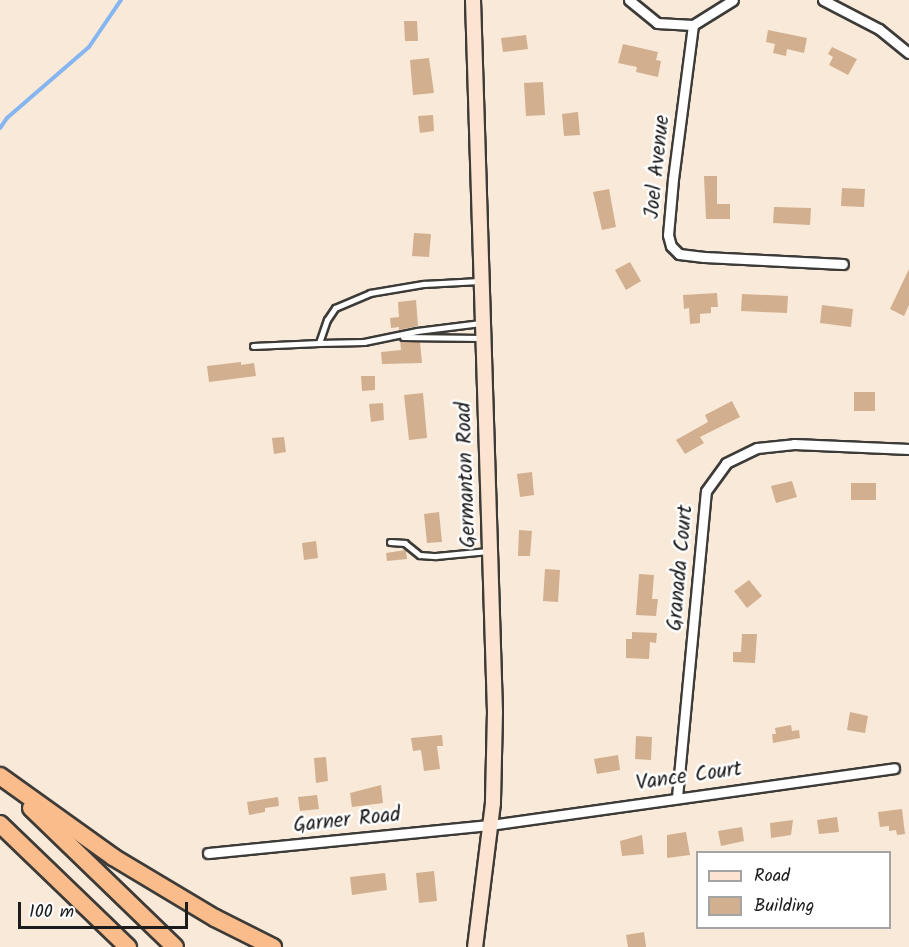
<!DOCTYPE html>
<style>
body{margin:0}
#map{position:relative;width:909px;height:947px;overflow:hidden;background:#f9e9d8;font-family:Kalam,sans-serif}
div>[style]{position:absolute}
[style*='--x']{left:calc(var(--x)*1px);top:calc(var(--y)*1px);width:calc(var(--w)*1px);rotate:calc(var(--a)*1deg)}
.stream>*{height:4px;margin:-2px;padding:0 2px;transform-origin:2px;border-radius:2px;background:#86b6f1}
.building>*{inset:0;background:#d2af8e}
.roads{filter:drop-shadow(2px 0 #3d3b38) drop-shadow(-2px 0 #3d3b38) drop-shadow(0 2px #3d3b38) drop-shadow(0 -2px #3d3b38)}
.lane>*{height:4.5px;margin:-2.25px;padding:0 2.25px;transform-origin:2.25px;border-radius:2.25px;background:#fff}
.street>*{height:9px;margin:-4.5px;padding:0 4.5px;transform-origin:4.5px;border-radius:4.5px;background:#fff}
.secondary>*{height:14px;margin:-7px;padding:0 7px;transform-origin:7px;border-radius:7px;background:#fde4d0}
.highway>*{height:16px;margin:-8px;padding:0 8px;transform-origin:8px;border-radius:8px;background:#f9bc8a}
span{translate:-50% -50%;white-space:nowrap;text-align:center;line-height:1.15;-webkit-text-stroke:5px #fff;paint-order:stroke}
.street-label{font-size:21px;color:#1c1c1c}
.legend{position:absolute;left:696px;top:851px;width:195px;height:78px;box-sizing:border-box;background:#fff;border:2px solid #a4a4a4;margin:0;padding:8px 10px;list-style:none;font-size:18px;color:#1c1c1c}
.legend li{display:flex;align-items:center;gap:12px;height:30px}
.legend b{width:30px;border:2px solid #a4a4a4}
.scale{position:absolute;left:18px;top:902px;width:170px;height:27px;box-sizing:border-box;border:3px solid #1c1c1c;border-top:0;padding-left:8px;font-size:18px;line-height:21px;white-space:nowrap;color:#1c1c1c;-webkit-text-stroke:4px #fff;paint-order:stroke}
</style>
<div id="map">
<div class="stream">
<div style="--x:0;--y:128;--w:12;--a:-55"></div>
<div style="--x:7;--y:118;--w:108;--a:-40.9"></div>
<div style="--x:89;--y:47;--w:57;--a:-55.8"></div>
</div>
<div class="building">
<div style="clip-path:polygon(404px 21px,417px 21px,418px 41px,405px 41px)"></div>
<div style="clip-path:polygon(768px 30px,807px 38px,804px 53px,787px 49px,786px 56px,773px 53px,775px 44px,766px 42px)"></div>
<div style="clip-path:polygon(526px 35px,528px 49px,503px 52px,501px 38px)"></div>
<div style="clip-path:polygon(623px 44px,658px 52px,656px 60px,661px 61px,658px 77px,636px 72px,637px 67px,618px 63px)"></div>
<div style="clip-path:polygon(832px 47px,857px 59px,848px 75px,829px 65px,833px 57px,828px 54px)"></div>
<div style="clip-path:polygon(429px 58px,434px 93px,413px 95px,410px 60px)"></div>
<div style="clip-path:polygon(543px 82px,545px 115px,526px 116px,524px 83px)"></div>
<div style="clip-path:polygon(578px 112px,580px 135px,564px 136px,562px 114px)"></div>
<div style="clip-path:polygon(433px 115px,434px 131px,420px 133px,418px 116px)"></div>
<div style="clip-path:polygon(704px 176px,717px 176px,717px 204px,730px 204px,730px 219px,706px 219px)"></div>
<div style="clip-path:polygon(842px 188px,865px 189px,864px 207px,841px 206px)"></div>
<div style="clip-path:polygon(609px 189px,616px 227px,602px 230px,593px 192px)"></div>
<div style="clip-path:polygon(774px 207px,811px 208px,810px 225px,773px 223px)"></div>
<div style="clip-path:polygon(414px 233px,431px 234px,429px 257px,412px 256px)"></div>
<div style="clip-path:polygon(630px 262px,641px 281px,626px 290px,615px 270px)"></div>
<div style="clip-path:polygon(909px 269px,909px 305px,904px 316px,890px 309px)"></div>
<div style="clip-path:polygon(717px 293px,718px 307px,711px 307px,711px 313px,700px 314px,700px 323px,690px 324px,689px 308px,684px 309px,683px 295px)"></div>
<div style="clip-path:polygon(742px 294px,788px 296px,787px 313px,741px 311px)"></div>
<div style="clip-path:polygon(416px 300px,418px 326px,399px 330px,399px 327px,391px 328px,390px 318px,399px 317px,398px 302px)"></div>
<div style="clip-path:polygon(822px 305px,853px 309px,851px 327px,820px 323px)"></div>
<div style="clip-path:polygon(400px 340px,420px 342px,422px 363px,382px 364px,381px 352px,401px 350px)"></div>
<div style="clip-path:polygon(241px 362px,241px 365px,254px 363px,256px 376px,209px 382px,207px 366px)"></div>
<div style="clip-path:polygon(361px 376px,375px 376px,375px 390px,362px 391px)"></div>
<div style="clip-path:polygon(854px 392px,875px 392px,875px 411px,854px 411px)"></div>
<div style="clip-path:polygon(423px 393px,427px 438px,409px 440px,404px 395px)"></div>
<div style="clip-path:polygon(732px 401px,740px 417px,700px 437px,704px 443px,685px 454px,676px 440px,708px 422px,705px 415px)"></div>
<div style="clip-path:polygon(383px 403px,384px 420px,371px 422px,369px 404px)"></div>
<div style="clip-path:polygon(284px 437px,286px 452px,274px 454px,272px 438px)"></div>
<div style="clip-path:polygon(532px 472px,534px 495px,520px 497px,517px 474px)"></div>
<div style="clip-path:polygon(792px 481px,797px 497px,776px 503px,771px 486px)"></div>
<div style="clip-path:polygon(851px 483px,876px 483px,876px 500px,851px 500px)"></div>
<div style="clip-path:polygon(439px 512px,442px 542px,427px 543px,424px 514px)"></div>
<div style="clip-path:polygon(519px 530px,532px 531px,530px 556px,518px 556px)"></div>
<div style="clip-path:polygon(316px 541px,318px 558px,304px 560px,302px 543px)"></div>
<div style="clip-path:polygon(406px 550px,407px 559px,387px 561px,386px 553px)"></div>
<div style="clip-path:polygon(545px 569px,560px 570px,558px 602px,543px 601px)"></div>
<div style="clip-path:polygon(639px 574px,654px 575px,652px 599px,658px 599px,656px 616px,636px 615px)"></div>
<div style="clip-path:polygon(749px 580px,762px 596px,747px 608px,734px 591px)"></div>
<div style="clip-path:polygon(632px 632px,657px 633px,656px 643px,650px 642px,649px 659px,626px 658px,626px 639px,632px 639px)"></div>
<div style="clip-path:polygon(742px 634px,757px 634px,755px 663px,733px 662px,733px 652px,741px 652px)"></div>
<div style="clip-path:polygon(850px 712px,868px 716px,865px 733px,847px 730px)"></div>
<div style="clip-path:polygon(791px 725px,792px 731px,799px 730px,800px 738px,773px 743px,772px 734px,776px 734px,775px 728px)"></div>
<div style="clip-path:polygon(442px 735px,443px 746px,437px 746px,440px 769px,424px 771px,421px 750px,413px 751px,411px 738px)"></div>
<div style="clip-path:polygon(636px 736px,652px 737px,651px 760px,635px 759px)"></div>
<div style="clip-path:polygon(618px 755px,620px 770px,597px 774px,594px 759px)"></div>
<div style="clip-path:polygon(326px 757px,328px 781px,316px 783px,314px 758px)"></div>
<div style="clip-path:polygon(381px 785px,383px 803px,352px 807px,350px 793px)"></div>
<div style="clip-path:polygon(317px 795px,319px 809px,300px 811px,298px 797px)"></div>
<div style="clip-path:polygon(278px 797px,279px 806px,265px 808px,265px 812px,249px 815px,247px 802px)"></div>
<div style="clip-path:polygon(902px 809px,905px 834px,897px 835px,896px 830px,889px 831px,889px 826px,880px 827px,878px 812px)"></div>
<div style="clip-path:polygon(837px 817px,839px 832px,819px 834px,817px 820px)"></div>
<div style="clip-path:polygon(793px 820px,791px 835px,771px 838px,770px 823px)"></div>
<div style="clip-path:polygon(742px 827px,744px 841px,721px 846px,718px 831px)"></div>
<div style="clip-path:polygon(686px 832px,690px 855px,667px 858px,667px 835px)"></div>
<div style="clip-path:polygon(642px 835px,644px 854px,622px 856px,620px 841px)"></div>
<div style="clip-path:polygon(434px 871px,437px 901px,419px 903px,416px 873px)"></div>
<div style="clip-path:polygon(385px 873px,387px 890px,352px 895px,350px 877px)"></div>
<div style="clip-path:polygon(644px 932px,646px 947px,628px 947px,626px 935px)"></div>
</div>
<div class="roads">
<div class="lane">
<div style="--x:403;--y:337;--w:78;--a:0.7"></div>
<div style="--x:319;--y:343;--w:45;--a:-1.3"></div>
<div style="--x:364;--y:342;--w:54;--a:-11.7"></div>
<div style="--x:417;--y:331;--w:64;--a:-7.2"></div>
<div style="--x:253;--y:346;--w:66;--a:-2.6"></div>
<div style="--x:319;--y:343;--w:24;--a:-71"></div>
<div style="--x:327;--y:320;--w:14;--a:-56"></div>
<div style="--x:335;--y:308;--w:38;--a:-23"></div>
<div style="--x:370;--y:293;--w:55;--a:-9.5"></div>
<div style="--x:424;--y:284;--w:55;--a:-3.1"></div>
<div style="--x:390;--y:542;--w:15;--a:4"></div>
<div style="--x:405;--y:543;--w:19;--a:39"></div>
<div style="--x:420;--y:555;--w:16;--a:4"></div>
<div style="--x:436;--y:556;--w:52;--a:-5.5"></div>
</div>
<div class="street">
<div style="--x:629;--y:0;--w:36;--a:39"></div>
<div style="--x:657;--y:23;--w:36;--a:3"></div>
<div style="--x:693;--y:25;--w:47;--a:-32"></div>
<div style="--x:823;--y:0;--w:63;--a:27.4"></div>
<div style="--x:879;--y:29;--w:38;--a:39"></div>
<div style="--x:693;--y:25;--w:155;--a:97.4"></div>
<div style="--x:673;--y:179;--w:56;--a:95.1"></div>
<div style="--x:668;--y:235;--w:11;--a:75"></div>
<div style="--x:671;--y:246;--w:11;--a:45"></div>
<div style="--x:679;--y:254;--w:25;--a:7"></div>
<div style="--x:704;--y:257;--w:139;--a:2.9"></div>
<div style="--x:677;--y:797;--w:307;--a:-84.6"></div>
<div style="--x:706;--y:491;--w:34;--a:-54"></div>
<div style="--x:726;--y:463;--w:34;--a:-26"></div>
<div style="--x:757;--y:448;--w:37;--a:-6"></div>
<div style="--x:794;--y:444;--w:115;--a:2.5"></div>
<div style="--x:208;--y:853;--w:283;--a:-5.7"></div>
<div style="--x:490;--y:825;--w:408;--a:-8"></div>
</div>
<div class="secondary">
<div style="--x:473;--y:0;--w:712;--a:88.23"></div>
<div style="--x:495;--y:712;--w:91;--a:91.3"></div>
<div style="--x:493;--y:803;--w:145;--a:97.1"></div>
</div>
<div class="highway">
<div style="--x:0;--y:776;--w:139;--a:35.6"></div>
<div style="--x:113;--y:857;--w:119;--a:30.9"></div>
<div style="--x:215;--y:918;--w:65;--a:26.6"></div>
<div style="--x:31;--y:808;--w:200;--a:44"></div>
<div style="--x:0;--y:824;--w:178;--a:43.9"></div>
</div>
</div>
<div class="street-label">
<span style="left:658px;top:167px;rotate:-84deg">Joel Avenue</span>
<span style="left:467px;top:475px;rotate:-92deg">Germanton Road</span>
<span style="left:681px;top:568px;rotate:-85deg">Granada Court</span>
<span style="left:689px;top:777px;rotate:-8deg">Vance Court</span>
<span style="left:347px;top:821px;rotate:-6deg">Garner Road</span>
</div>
<ul class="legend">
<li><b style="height:8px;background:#fde4d0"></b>Road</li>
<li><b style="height:16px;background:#d2af8e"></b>Building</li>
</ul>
<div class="scale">100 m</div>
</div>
